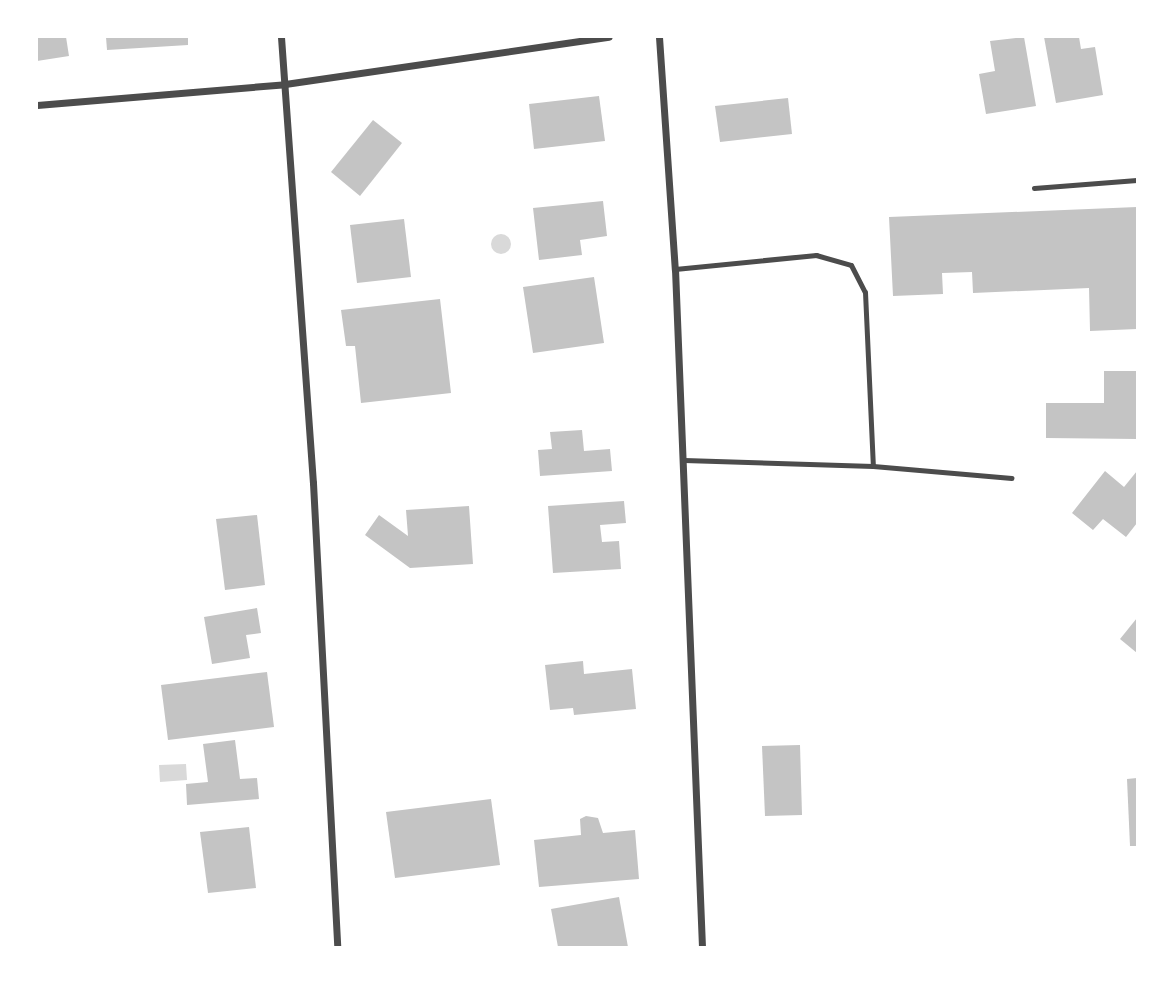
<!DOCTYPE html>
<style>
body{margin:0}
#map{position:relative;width:1174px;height:984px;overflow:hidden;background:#fff;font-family:Manrope,sans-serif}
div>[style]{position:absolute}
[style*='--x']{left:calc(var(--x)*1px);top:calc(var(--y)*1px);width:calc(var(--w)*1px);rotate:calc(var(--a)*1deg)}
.water>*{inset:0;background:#d9d9d9}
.round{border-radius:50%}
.building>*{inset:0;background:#c4c4c4}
.service>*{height:5px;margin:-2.5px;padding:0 2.5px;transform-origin:2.5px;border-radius:2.5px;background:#4c4c4c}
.minor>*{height:7px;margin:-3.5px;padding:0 3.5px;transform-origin:3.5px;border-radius:3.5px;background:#4c4c4c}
span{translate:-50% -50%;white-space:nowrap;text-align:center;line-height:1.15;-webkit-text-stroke:5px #fff;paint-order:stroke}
.frame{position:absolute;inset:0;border:38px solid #fff;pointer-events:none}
</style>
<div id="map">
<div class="water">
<div class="round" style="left:491px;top:234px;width:20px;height:20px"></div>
<div style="clip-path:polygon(186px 764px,187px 780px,160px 782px,159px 765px)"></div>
</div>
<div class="building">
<div style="clip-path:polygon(37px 37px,66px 37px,69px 56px,37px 61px)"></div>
<div style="clip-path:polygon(106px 37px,188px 37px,188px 45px,107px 50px)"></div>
<div style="clip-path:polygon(1024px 37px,1036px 106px,986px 114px,979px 74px,995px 71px,990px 41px)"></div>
<div style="clip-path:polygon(1044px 37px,1079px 37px,1081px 49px,1095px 47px,1103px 95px,1056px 103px)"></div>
<div style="clip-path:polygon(599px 96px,605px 141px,534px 149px,529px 104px)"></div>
<div style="clip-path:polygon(788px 98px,792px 134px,720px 142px,715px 106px)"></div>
<div style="clip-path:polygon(373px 120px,402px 143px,360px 196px,331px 172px)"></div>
<div style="clip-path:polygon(603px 201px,607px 236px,580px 240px,582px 255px,539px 260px,533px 208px)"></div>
<div style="clip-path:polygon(1137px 207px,1137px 329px,1090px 331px,1089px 288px,973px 293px,972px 272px,942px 273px,943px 294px,893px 296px,889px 217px)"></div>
<div style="clip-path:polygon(404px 219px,411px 277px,357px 283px,350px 225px)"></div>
<div style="clip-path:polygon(594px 277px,604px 343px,533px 353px,523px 287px)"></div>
<div style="clip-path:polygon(440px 299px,451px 393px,361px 403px,355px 346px,346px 346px,341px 310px)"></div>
<div style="clip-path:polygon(1104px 371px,1137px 371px,1137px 439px,1046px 438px,1046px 403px,1104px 403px)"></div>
<div style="clip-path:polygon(582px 430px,584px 451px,610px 449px,612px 471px,540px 476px,538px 450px,552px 449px,550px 432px)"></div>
<div style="clip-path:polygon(1105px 471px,1124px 487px,1137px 471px,1137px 523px,1126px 537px,1103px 519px,1093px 530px,1072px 513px)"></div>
<div style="clip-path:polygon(624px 501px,626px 523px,600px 525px,602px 542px,619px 541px,621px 569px,553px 573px,548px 506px)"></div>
<div style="clip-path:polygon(469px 506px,473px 564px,410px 568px,365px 535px,379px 515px,408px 536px,406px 510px)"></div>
<div style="clip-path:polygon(257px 515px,265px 585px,225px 590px,216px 519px)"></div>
<div style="clip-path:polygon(257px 608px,261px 633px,246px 635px,250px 658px,212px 664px,204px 617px)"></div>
<div style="clip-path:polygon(1137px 618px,1137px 653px,1120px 639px)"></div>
<div style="clip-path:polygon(583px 661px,584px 674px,632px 669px,636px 709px,574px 715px,573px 708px,550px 710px,545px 665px)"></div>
<div style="clip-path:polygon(267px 672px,274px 727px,168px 740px,161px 685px)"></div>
<div style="clip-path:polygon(235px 740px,240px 779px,257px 778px,259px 799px,187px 805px,186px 784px,208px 782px,203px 744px)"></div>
<div style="clip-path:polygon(800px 745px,802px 815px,765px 816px,762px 746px)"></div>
<div style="clip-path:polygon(1137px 778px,1137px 846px,1130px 846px,1127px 779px)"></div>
<div style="clip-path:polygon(491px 799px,500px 865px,395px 878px,386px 812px)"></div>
<div style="clip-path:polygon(586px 816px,598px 818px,603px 833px,635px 830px,639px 879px,539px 887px,534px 840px,581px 835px,580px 819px)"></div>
<div style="clip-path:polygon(249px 827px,256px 888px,208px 893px,200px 832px)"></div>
<div style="clip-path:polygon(619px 897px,628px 947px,558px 947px,551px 909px)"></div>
</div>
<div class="service">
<div style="--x:1034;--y:188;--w:103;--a:-4.4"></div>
<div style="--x:675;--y:269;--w:142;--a:-5.7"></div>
<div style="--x:816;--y:255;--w:36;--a:16"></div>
<div style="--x:851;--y:265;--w:30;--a:63"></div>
<div style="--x:865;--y:292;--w:174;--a:87.4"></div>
<div style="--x:684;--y:460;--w:189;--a:1.8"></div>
<div style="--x:873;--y:466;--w:139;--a:5"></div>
</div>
<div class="minor">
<div style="--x:281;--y:37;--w:447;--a:85.9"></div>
<div style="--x:313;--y:483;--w:465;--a:87"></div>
<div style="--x:659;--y:37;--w:233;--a:86.1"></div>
<div style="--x:675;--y:269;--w:679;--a:87.72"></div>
<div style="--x:37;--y:105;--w:249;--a:-4.8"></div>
<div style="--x:285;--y:84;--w:327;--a:-8.3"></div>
</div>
<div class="frame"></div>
</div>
